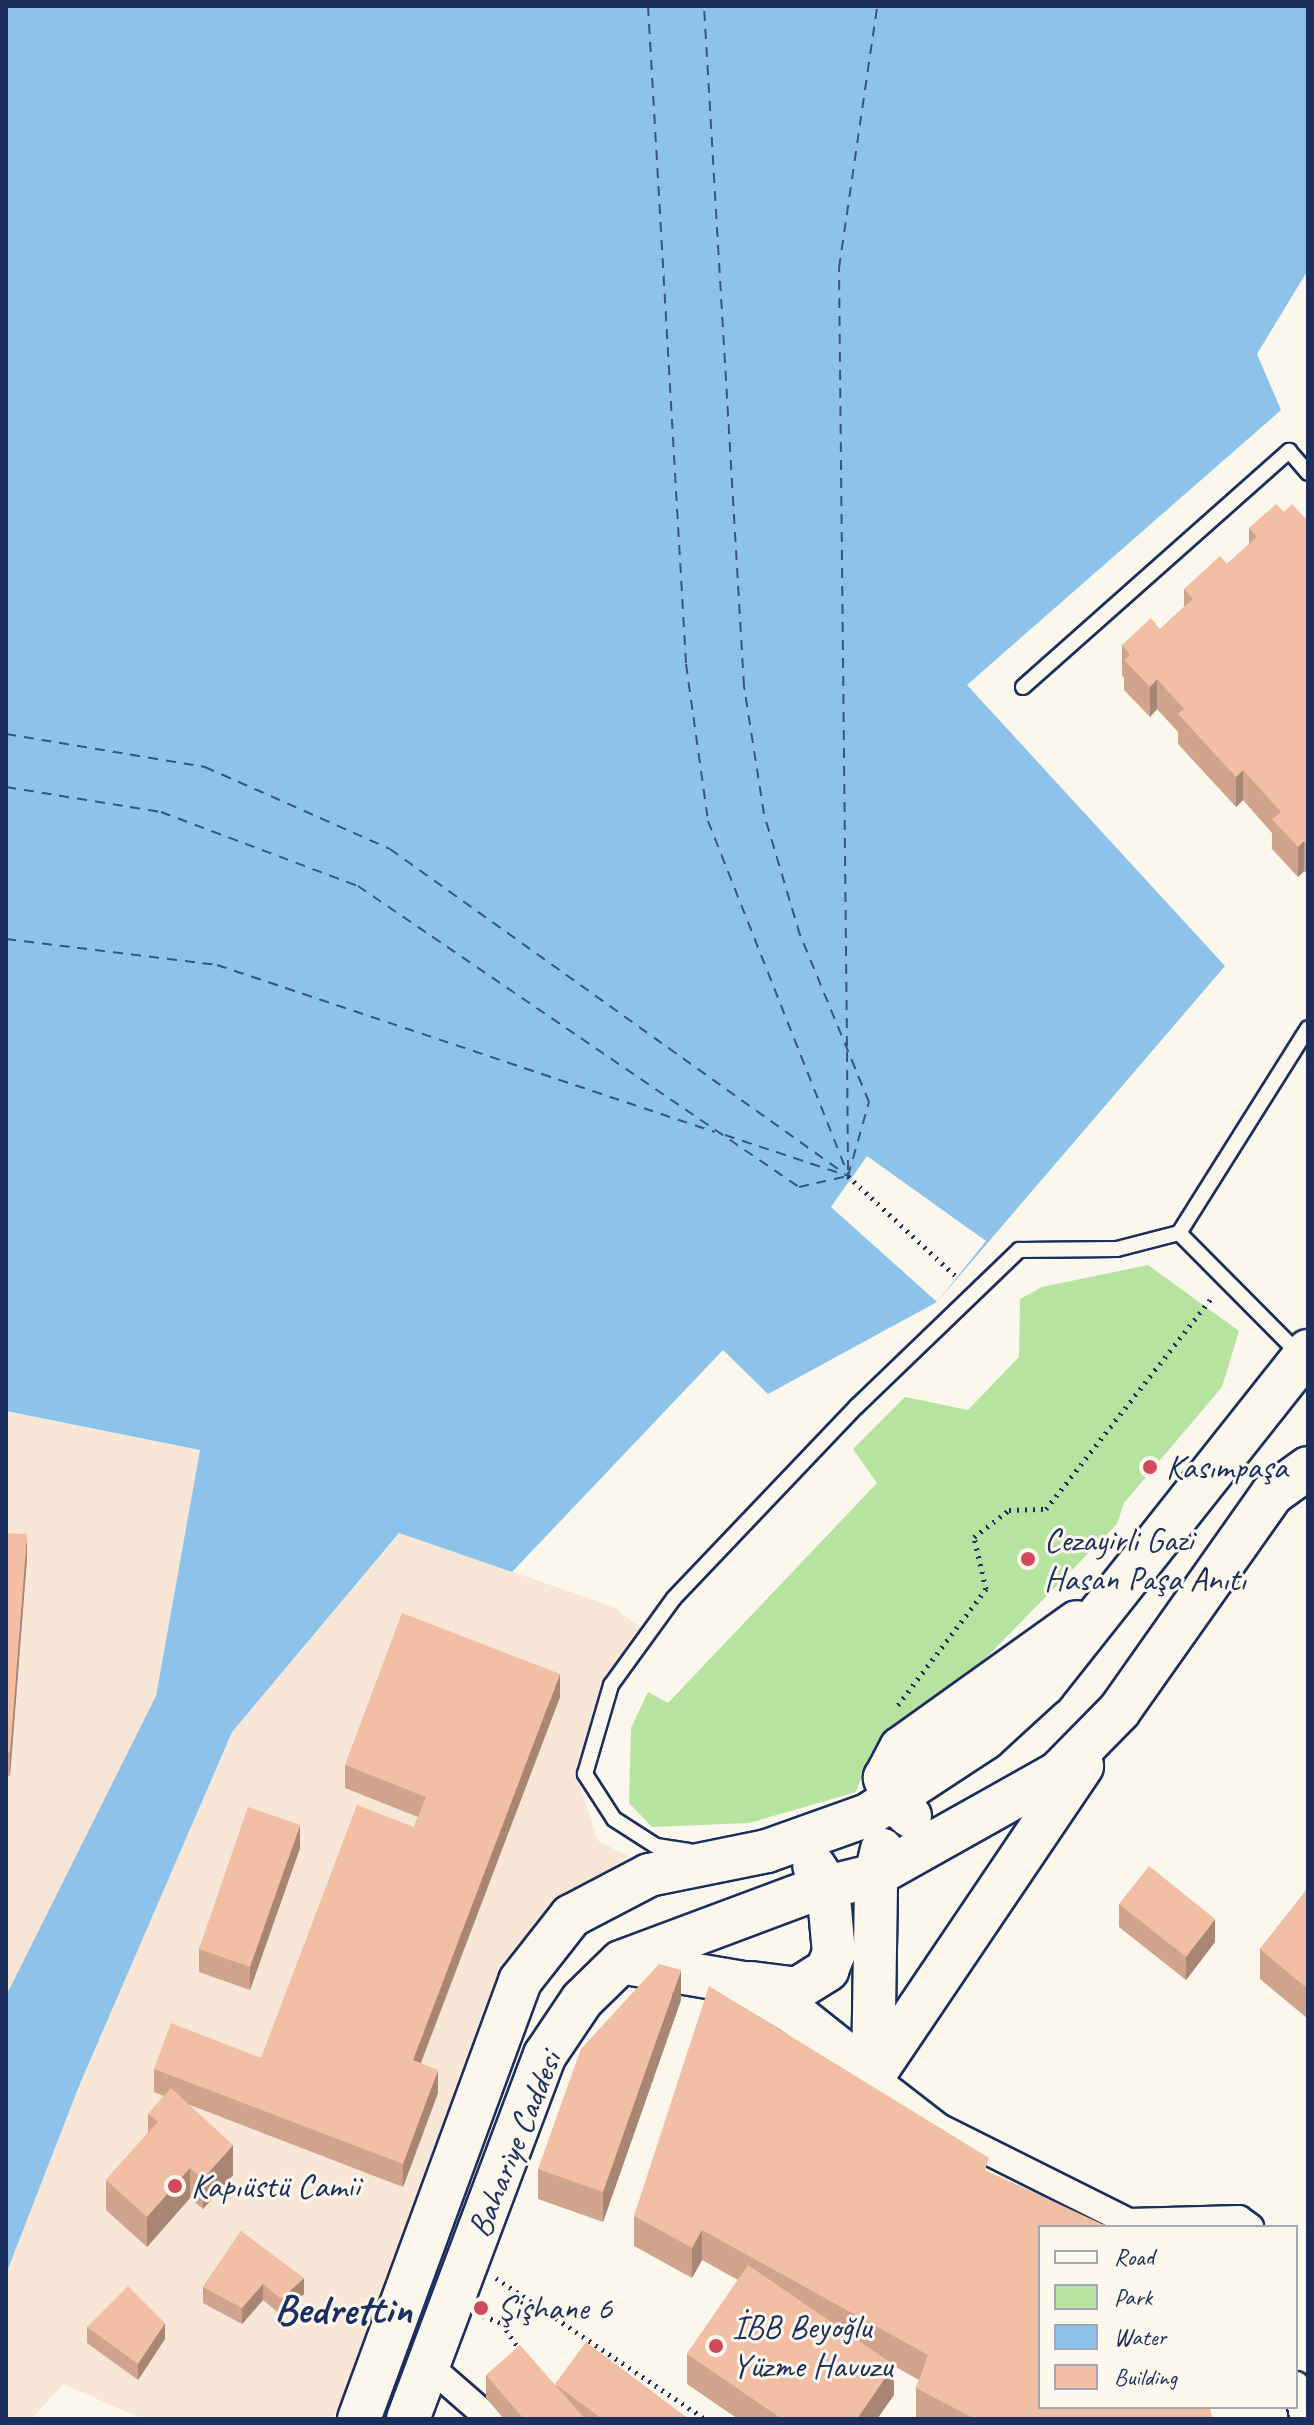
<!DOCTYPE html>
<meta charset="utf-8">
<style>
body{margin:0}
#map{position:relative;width:1314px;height:2425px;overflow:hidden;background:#fbf7ec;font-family:Caveat,sans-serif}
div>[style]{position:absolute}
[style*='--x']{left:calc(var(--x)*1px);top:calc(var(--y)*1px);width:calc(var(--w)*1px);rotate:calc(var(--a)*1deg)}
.built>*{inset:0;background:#f8e6d6}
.green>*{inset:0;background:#b7e3a0}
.water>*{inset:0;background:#8dc3eb}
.pier>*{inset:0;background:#fbf7ec}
.ferry>*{height:2px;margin-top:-1px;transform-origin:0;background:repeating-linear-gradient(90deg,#385481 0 10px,transparent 0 18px)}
.path>*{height:5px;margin-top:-2.5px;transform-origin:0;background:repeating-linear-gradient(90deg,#1b2f5e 0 2px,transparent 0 8px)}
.roads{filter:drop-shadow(2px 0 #1b2f5e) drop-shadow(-2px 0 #1b2f5e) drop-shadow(0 2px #1b2f5e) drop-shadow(0 -2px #1b2f5e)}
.service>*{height:14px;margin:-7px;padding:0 7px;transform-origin:7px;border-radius:7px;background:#fbf7ec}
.minor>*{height:26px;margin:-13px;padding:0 13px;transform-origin:13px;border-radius:13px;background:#fbf7ec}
.primary>*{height:42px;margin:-21px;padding:0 21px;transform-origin:21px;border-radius:21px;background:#fbf7ec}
.wall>*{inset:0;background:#d0a38d}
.shaded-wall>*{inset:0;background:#a98573}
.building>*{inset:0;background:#f2bea4}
.dots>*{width:22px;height:22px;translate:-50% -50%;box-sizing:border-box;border:4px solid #fbf7ec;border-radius:50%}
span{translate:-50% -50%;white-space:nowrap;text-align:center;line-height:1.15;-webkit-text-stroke:6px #fbf7ec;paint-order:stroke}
.poi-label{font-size:34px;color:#1b2f5e}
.left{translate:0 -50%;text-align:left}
.street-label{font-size:34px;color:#1b2f5e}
.district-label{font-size:42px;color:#1b2f5e;font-weight:700}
.frame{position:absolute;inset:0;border:8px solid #1b2f5e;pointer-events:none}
.legend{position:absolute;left:1038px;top:2225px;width:260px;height:184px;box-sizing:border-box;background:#fbf7ec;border:2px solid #a1a7b3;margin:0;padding:10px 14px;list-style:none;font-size:24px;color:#1b2f5e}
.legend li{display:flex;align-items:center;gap:16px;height:40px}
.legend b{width:40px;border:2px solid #a1a7b3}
</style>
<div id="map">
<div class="built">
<div style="clip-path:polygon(6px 1411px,200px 1450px,156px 1696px,231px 1732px,400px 1533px,614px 1607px,641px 1628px,604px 1684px,576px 1774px,598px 1841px,628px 1856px,576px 1896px,513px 1984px,333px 2419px,143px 2419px,63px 2384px,32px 2419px,6px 2419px)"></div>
</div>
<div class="green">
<div style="clip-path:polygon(1148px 1265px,1239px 1331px,1222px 1387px,1124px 1503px,1117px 1524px,982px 1662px,871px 1752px,856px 1792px,749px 1823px,652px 1827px,629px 1803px,631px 1728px,648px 1692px,668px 1703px,877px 1483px,853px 1449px,905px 1397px,968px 1410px,1019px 1357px,1020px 1299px,1042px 1287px)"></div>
</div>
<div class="water">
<div style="clip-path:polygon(6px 6px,1308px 6px,1308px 270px,1257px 354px,1281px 410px,967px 685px,1225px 966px,937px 1302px,768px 1394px,723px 1350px,512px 1572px,399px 1533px,232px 1732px,79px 2086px,6px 2274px,6px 1996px,156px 1696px,200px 1450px,6px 1411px)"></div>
</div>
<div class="pier">
<div style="clip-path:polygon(867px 1156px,986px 1241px,937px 1302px,831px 1207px)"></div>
</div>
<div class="ferry">
<div style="--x:648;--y:6;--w:659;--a:86.69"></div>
<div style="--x:686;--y:664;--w:159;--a:82"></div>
<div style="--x:708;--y:821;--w:381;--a:68.4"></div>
<div style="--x:6;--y:734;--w:202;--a:9.4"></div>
<div style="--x:205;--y:767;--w:202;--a:23.9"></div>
<div style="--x:390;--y:849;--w:559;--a:35.54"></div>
<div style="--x:6;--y:787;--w:157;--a:9.2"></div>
<div style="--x:161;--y:812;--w:210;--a:20.6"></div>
<div style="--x:358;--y:886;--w:534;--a:34.32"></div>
<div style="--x:799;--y:1187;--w:50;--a:-12.7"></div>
<div style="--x:848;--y:1176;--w:77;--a:-74.2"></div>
<div style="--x:869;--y:1102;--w:181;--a:-112.4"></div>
<div style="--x:800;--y:935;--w:126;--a:-106.6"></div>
<div style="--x:764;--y:814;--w:130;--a:-98.9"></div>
<div style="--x:744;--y:686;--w:681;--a:-93.37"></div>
<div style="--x:6;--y:939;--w:213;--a:7"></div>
<div style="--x:217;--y:965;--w:525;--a:18.54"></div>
<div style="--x:847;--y:1046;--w:778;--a:-90.59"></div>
<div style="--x:839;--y:268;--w:265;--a:-81.7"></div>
<div style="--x:847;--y:1052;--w:118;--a:89.5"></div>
<div style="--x:725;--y:1135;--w:130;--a:18.4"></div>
</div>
<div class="path">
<div style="--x:848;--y:1176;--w:151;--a:42.9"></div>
<div style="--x:898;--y:1705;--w:146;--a:-52.8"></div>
<div style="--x:986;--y:1589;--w:53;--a:-103"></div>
<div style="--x:974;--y:1537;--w:44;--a:-37.6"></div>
<div style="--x:1009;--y:1510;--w:37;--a:-2"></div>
<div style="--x:1046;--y:1509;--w:271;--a:-51.9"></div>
<div style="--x:496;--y:2278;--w:252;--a:34"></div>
<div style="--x:483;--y:2316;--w:20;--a:20"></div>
<div style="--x:502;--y:2323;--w:33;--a:57"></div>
</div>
<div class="roads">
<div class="service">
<div style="--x:1023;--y:687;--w:356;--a:-41.6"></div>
<div style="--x:1289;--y:451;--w:29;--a:49"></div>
<div style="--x:1179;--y:1233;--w:172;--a:45.2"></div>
<div style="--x:689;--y:1851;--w:33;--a:-171"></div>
<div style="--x:656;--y:1846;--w:50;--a:-147.3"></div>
<div style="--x:614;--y:1819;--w:54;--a:-122.8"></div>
<div style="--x:585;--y:1774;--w:93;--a:-73.7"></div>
<div style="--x:611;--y:1685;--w:107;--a:-54.1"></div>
<div style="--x:674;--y:1598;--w:265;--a:-46.4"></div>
<div style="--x:857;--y:1406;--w:225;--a:-43.9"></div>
<div style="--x:1019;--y:1250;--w:98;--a:-0.6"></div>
<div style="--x:1117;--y:1249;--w:64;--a:-14.5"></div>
<div style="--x:1179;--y:1233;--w:242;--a:-57.8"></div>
</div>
<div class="minor">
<div style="--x:873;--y:2076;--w:83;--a:37.7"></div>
<div style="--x:939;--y:2127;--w:212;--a:26.6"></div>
<div style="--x:1129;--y:2222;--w:110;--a:-1.6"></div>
<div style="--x:1239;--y:2219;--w:14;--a:36"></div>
<div style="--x:428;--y:2365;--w:82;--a:41.1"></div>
<div style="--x:1296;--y:2385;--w:35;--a:77"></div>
</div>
<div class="primary">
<div style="--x:910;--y:1816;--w:21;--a:-139"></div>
<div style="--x:894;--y:1802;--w:26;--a:-111"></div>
<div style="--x:885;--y:1778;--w:34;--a:-62"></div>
<div style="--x:901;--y:1748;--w:216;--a:-35.6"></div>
<div style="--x:626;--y:1963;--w:119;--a:9.7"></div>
<div style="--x:743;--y:1983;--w:61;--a:30.8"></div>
<div style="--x:795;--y:2014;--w:100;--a:38.5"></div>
<div style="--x:751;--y:1983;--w:46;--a:7.4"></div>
<div style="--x:797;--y:1989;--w:36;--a:-32"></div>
<div style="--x:827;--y:1970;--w:18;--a:-68"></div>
<div style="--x:834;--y:1953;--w:44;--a:-95.2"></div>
<div style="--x:830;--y:1909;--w:24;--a:-99"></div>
<div style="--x:826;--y:1885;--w:22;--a:-122"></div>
<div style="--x:873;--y:2076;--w:374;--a:-56"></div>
<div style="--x:873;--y:2076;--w:201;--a:-89.1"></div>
<div style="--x:876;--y:1875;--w:26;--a:-77"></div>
<div style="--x:359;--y:2419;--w:467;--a:-69.8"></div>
<div style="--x:520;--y:1981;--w:83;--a:-51.9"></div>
<div style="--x:571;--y:1916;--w:88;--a:-27.7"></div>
<div style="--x:649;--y:1875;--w:120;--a:-11.5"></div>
<div style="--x:767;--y:1851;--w:107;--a:-19.6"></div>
<div style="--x:868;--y:1815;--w:140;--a:-33.3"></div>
<div style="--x:985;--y:1738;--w:80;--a:-42.5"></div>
<div style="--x:1044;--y:1684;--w:425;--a:-51.6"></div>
<div style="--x:408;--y:2419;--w:389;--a:-69.4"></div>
<div style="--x:545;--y:2055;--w:66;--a:-56.1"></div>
<div style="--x:582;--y:2000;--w:54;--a:-44.3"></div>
<div style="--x:621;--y:1962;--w:203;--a:-20.5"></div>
<div style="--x:811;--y:1891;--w:67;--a:-13.8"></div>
<div style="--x:876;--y:1875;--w:209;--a:-29.3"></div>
<div style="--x:1058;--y:1773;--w:87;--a:-45.5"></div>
<div style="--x:1119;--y:1711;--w:266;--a:-54.8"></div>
<div style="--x:1272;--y:1494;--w:44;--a:-35.8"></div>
</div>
</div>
<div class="wall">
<div style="clip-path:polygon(1284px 512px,1308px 521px,1308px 875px,1304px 871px,1298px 877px,1272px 849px,1272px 833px,1243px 800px,1236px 807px,1178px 744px,1178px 732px,1157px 709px,1150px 717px,1124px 690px,1124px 678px,1122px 675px,1122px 645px,1160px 629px,1184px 607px,1184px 589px,1227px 564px,1249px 544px,1249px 528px)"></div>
<div style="clip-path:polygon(6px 1533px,27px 1558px,10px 1776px,6px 1775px)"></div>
<div style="clip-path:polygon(560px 1697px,421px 2063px,438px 2093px,403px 2187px,190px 2105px,233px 2175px,203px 2209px,190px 2198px,147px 2247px,106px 2210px,106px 2180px,148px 2133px,148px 2114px,164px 2096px,154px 2092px,154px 2069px,261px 2058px,414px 1827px,418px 1817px,345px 1788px,345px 1765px)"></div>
<div style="clip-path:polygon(300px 1848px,250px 1990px,199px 1972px,199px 1949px)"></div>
<div style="clip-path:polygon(1308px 1888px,1308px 2019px,1260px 1979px,1260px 1949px)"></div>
<div style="clip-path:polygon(1119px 1904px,1215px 1942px,1186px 1980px,1119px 1927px)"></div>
<div style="clip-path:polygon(681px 2000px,603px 2222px,538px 2199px,538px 2169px)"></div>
<div style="clip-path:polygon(989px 2172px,1212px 2419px,919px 2419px,916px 2418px,916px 2388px,919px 2380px,894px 2366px,894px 2395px,877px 2419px,738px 2419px,687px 2384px,687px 2354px,738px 2280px,702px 2260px,692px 2278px,634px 2246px,634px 2216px)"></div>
<div style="clip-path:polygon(241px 2231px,304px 2294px,281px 2315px,263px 2300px,242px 2324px,203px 2303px,203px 2287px)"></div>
<div style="clip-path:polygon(87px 2327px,165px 2339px,138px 2380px,87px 2343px)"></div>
<div style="clip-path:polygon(486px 2375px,555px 2385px,689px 2419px,504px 2419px,486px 2398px)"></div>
</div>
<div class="shaded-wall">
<div style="clip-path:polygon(1157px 679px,1157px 709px,1150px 717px,1150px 687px)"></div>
<div style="clip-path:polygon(1243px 770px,1243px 800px,1236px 807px,1236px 777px)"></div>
<div style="clip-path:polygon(1304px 841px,1304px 871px,1298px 877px,1298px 847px)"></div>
<div style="clip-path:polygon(27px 1534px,27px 1558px,10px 1776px,10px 1753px)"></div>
<div style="clip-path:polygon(560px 1674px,560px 1697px,413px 2083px,413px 2060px)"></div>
<div style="clip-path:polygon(300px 1825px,300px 1848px,250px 1990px,250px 1967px)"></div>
<div style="clip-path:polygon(1215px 1919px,1215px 1942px,1186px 1980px,1186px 1957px)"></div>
<div style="clip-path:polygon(681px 1970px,681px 2000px,603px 2222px,603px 2192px)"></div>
<div style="clip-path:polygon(438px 2070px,438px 2093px,403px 2187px,403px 2164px)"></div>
<div style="clip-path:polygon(233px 2145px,233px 2175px,203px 2209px,203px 2179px)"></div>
<div style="clip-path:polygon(190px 2168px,190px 2198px,147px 2247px,147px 2217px)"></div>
<div style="clip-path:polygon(702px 2230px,702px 2260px,692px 2278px,692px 2248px)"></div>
<div style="clip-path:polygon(304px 2278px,304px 2294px,281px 2315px,281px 2299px)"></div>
<div style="clip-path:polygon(263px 2284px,263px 2300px,242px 2324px,242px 2308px)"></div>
<div style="clip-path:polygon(165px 2323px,165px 2339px,138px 2380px,138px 2364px)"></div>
<div style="clip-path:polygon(894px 2365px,894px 2395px,877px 2419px,857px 2419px)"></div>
</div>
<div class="building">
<div style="clip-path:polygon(1276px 504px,1284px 512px,1292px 504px,1308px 521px,1308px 845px,1304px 841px,1298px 847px,1272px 819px,1281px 812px,1243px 770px,1236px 777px,1178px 714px,1184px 709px,1157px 679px,1150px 687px,1124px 660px,1130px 655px,1122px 645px,1151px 618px,1160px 629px,1193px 599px,1184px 589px,1220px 556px,1227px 564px,1257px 537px,1249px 528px)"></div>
<div style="clip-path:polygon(6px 1533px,27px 1534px,10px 1753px,6px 1752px)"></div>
<div style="clip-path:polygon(402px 1613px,560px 1674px,413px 2060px,438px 2070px,403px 2164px,154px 2069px,171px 2023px,261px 2058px,357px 1805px,414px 1827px,426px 1797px,345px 1765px)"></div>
<div style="clip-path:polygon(248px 1807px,300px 1825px,250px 1967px,199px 1949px)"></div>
<div style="clip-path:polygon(1149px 1866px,1215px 1919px,1186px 1957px,1119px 1904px)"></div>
<div style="clip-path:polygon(1308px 1888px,1308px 1989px,1260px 1949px)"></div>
<div style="clip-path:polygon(659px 1964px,681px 1970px,603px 2192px,538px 2169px,581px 2049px)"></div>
<div style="clip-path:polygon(709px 1986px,989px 2158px,985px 2170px,1102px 2224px,1115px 2227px,1040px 2227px,1040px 2407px,1210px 2407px,1212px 2419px,975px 2419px,916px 2388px,928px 2355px,702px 2230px,692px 2248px,634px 2216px)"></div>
<div style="clip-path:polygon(171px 2088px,233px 2145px,203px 2179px,190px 2168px,147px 2217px,106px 2180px,158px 2122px,148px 2114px)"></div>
<div style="clip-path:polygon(241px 2231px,304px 2278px,281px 2299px,263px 2284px,242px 2308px,203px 2287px)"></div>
<div style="clip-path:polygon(748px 2265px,894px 2365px,857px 2419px,782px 2419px,687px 2354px)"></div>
<div style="clip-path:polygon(128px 2286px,165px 2323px,138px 2364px,87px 2327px)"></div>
<div style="clip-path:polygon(586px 2342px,689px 2419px,602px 2419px,555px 2384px)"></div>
<div style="clip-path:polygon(520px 2345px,585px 2419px,524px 2419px,486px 2375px)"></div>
</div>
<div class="dots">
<div style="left:1150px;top:1467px;background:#d1495b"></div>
<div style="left:1028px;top:1559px;background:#d1495b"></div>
<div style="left:175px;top:2186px;background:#d1495b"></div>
<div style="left:481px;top:2308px;background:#d1495b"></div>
<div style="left:716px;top:2346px;background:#d1495b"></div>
</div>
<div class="poi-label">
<span class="left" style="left:1166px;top:1467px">Kasımpaşa</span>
<span class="left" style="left:1044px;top:1559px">Cezayirli Gazi<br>Hasan Paşa Anıtı</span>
<span class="left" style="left:191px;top:2186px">Kapıüstü Camii</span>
<span class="left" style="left:497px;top:2308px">Şişhane 6</span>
<span class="left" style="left:732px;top:2346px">İBB Beyoğlu<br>Yüzme Havuzu</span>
</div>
<div class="street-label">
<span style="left:514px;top:2144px;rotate:-68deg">Bahariye Caddesi</span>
</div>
<div class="district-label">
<span style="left:343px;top:2310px">Bedrettin</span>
</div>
<div class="frame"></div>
<ul class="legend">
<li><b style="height:10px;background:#fbf7ec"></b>Road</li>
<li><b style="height:22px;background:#b7e3a0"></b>Park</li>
<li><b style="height:22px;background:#8dc3eb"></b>Water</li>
<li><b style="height:22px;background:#f2bea4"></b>Building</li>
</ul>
</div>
